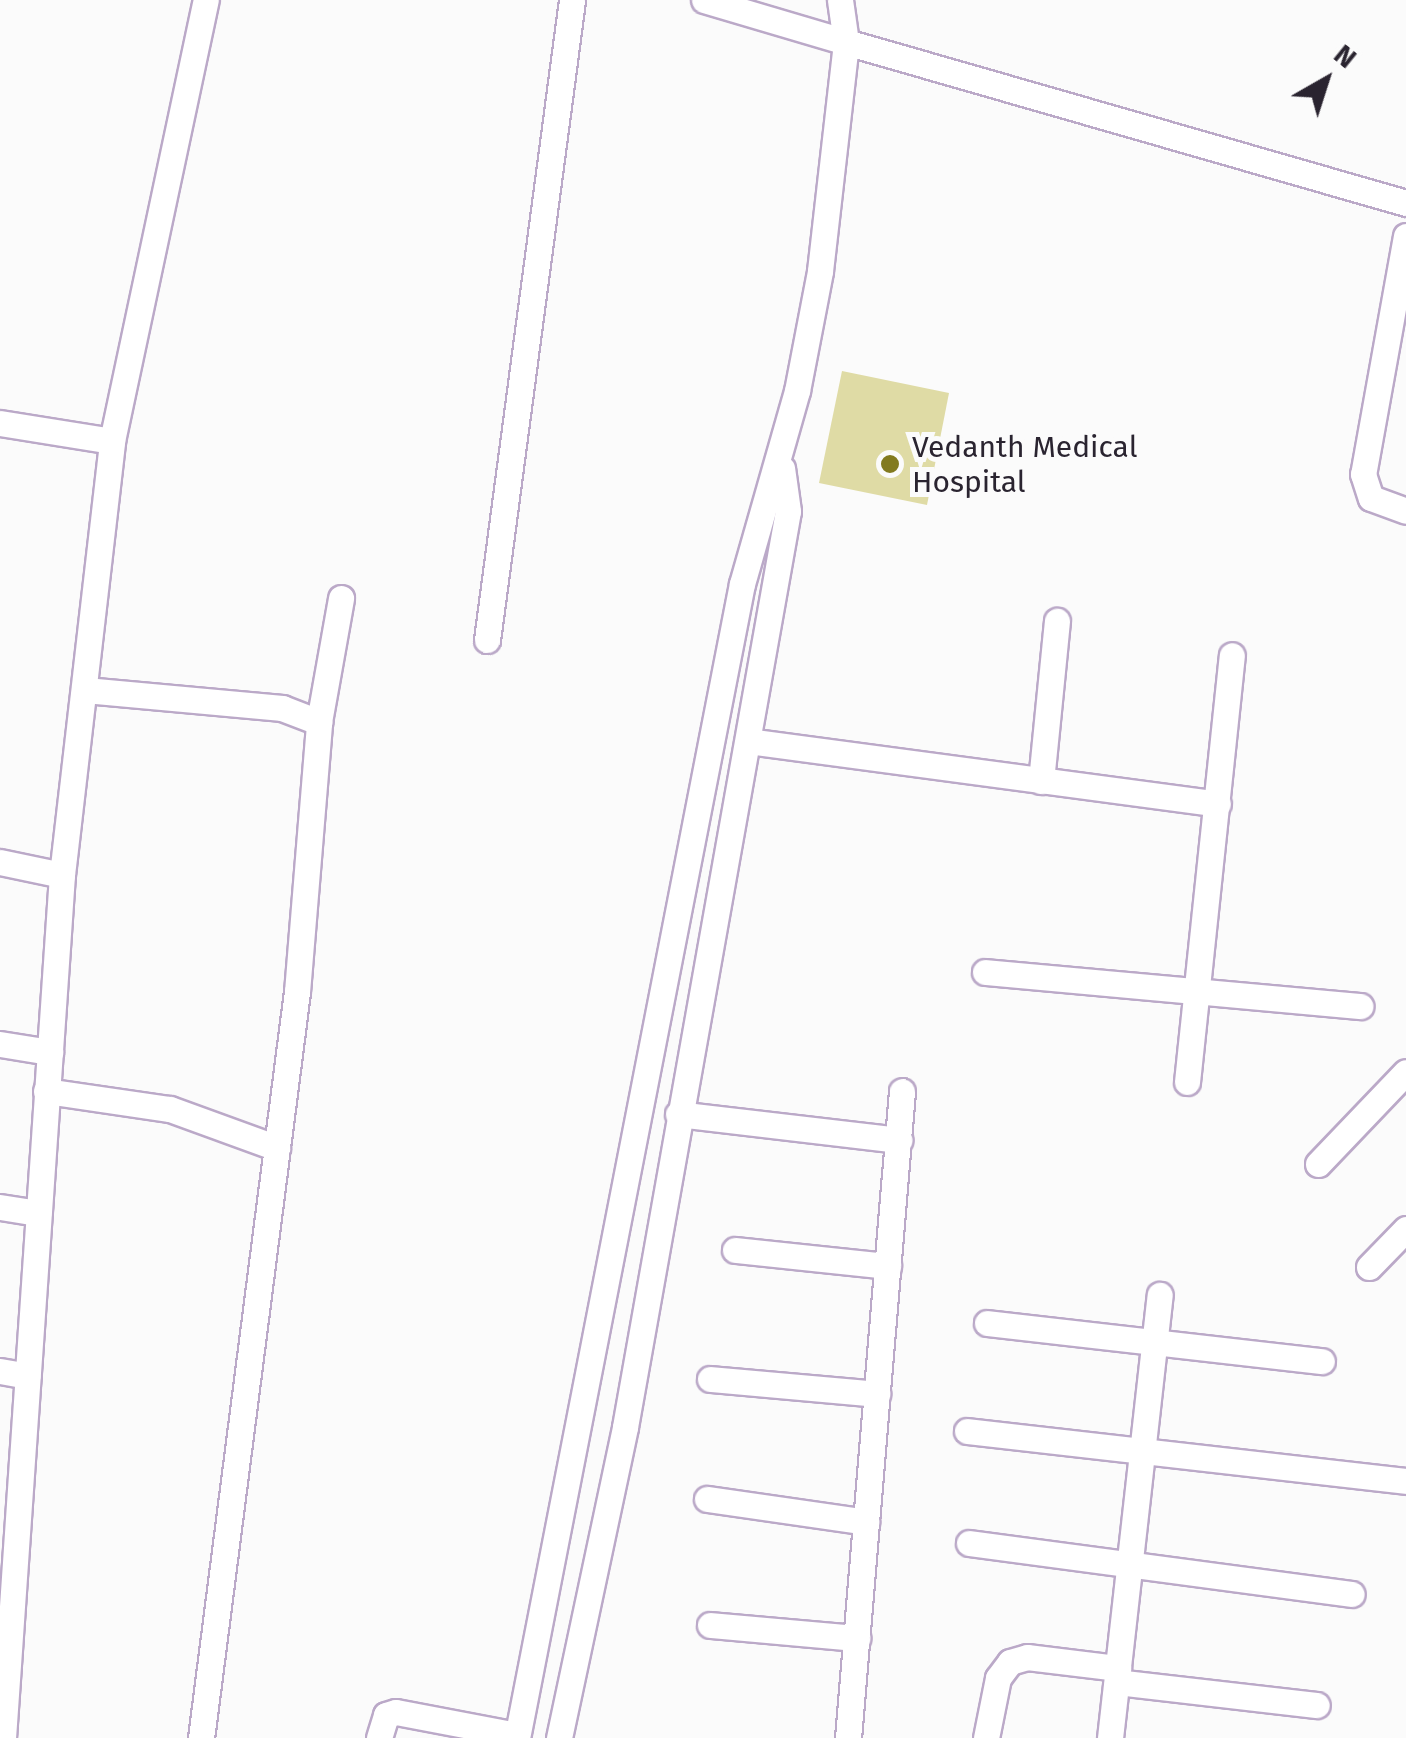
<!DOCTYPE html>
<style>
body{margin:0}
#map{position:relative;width:1406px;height:1738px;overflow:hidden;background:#fbfbfb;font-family:"Fira Sans",sans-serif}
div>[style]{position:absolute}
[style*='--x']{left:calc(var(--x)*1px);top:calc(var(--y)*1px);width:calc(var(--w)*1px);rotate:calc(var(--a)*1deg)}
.building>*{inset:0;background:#dfdba5}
.roads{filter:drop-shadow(2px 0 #bba9c8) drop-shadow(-2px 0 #bba9c8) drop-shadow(0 2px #bba9c8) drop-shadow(0 -2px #bba9c8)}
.minor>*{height:25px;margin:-12.5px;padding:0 12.5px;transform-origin:12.5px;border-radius:12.5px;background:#fff}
.dots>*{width:28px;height:28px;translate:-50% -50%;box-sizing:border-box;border:5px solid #fbfbfb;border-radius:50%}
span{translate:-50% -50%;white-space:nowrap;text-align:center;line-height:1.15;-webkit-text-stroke:10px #fbfbfb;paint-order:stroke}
.poi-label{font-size:30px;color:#2a2430}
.left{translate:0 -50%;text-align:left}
.north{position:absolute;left:1276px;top:30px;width:100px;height:100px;-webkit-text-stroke:8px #fbfbfb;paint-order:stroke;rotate:39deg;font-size:28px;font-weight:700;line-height:40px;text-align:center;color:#2a2430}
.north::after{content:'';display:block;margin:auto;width:35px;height:45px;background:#2a2430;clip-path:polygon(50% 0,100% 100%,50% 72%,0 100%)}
</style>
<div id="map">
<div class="building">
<div style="clip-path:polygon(842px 371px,949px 393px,927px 505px,819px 483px)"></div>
</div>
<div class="roads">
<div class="minor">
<div style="--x:840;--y:0;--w:42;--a:81.9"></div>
<div style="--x:846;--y:42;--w:583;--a:16.04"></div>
<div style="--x:1406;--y:236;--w:242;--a:100.2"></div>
<div style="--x:1363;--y:474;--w:25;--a:72"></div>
<div style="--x:1371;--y:498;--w:37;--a:20"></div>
<div style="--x:0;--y:423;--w:113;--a:9.1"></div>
<div style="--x:487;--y:640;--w:646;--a:-82.43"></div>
<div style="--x:85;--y:690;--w:198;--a:5.2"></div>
<div style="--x:282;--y:708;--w:40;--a:21"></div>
<div style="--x:748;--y:741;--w:474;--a:7.6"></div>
<div style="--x:1041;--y:781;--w:161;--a:-84.3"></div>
<div style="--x:0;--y:862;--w:63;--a:11.8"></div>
<div style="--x:985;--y:972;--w:377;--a:5.2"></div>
<div style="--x:0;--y:1044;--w:51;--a:9.1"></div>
<div style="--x:1187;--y:1082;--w:429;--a:-84"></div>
<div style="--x:46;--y:1091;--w:125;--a:8.3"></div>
<div style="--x:170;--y:1109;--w:114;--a:20"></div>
<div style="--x:678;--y:1114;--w:223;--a:6.7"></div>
<div style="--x:1318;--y:1164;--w:127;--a:-46.3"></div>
<div style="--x:0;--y:1207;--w:39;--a:9"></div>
<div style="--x:735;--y:1250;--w:154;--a:6"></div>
<div style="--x:1369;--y:1267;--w:53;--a:-45.8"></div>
<div style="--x:987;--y:1323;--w:337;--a:6.5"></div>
<div style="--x:0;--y:1371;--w:28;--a:10"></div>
<div style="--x:710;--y:1379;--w:168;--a:5.1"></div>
<div style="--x:967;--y:1431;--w:442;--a:6.5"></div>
<div style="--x:707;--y:1499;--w:161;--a:8.2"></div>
<div style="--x:969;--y:1543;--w:386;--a:7.6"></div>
<div style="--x:710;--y:1625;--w:148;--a:5.1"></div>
<div style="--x:1117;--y:1682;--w:201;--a:6.6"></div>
<div style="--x:3;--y:1738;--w:865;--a:-86.09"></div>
<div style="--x:62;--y:875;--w:437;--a:-83.4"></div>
<div style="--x:112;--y:441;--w:451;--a:-78"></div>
<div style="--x:201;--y:1738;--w:752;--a:-82.67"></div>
<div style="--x:297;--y:992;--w:271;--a:-85.3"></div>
<div style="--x:319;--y:722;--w:126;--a:-79.9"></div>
<div style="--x:379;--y:1738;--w:24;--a:-73"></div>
<div style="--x:386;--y:1715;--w:10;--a:-17"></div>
<div style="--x:396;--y:1712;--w:123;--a:10.8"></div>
<div style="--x:517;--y:1738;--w:1176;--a:-78.97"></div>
<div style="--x:742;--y:584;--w:201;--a:-74.1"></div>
<div style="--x:797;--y:391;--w:122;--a:-79.1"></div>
<div style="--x:820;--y:271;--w:230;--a:-83.5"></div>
<div style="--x:846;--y:42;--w:148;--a:-163.5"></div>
<div style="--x:559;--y:1738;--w:318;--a:-78"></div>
<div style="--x:625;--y:1427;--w:930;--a:-79.91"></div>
<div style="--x:788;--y:511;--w:43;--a:-97.9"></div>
<div style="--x:848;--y:1738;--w:649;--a:-85.23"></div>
<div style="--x:986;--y:1738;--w:61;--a:-78.7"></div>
<div style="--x:998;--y:1678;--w:20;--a:-53"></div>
<div style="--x:1010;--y:1662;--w:18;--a:-16"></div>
<div style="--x:1027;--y:1657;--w:92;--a:6.9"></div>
<div style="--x:1110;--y:1738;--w:446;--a:-83.6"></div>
</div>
</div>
<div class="dots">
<div style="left:890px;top:464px;background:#827a1f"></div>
</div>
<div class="poi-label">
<span class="left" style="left:912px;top:464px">Vedanth Medical<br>Hospital</span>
</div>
<div class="north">N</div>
</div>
